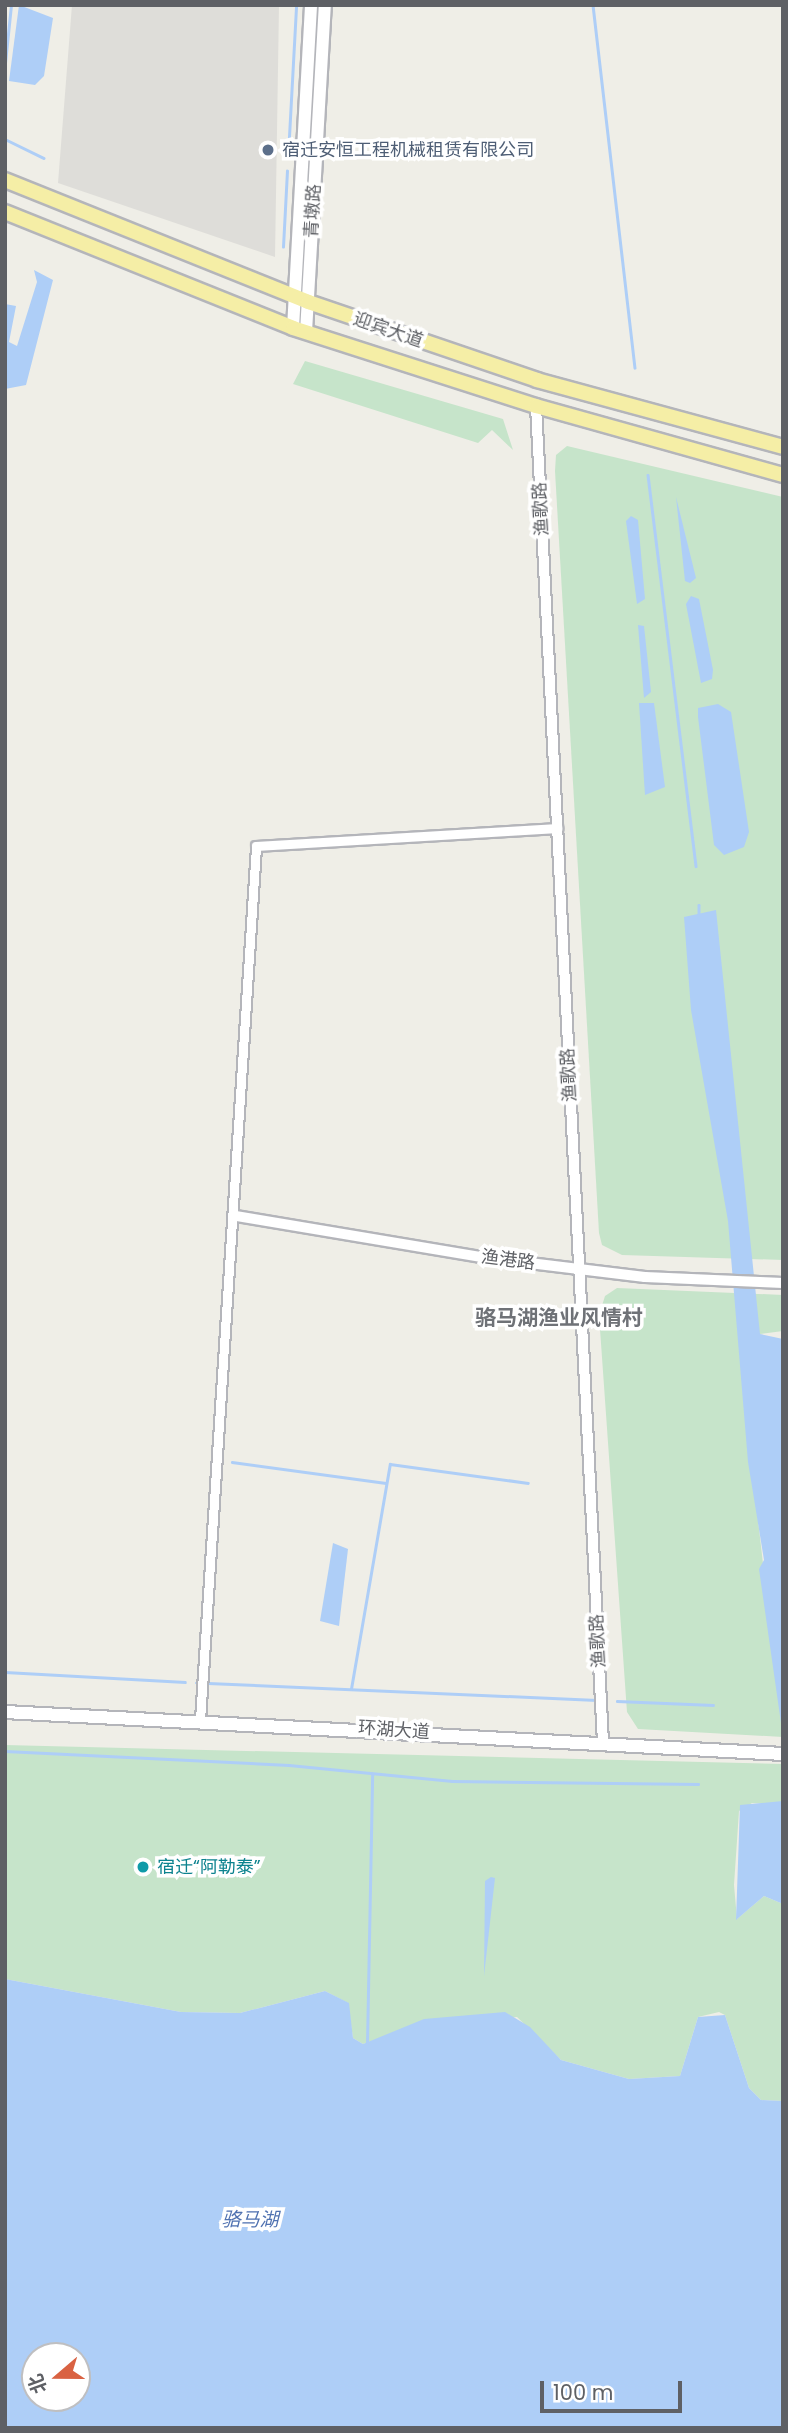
<!DOCTYPE html>
<meta charset="utf-8">
<style>
body{margin:0}
#map{position:relative;width:788px;height:2433px;overflow:hidden;background:#efeee7;font-family:Poppins,"Noto Sans SC",sans-serif}
div>[style]{position:absolute}
[style*='--x']{left:calc(var(--x)*1px);top:calc(var(--y)*1px);width:calc(var(--w)*1px);rotate:calc(var(--a)*1deg)}
.industrial>*{inset:0;background:#deddd9}
.green>*{inset:0;background:#c6e4ca}
.water>*{inset:0;background:#aecef7}
.stream>*{height:2.5px;margin:-1.25px;padding:0 1.25px;transform-origin:1.25px;border-radius:1.25px;background:#aecef7}
.roads{filter:drop-shadow(2px 0 #b4b5ba) drop-shadow(-2px 0 #b4b5ba) drop-shadow(0 2px #b4b5ba) drop-shadow(0 -2px #b4b5ba)}
.minor>*{height:9px;margin:-4.5px;padding:0 4.5px;transform-origin:4.5px;border-radius:4.5px;background:#fff}
.tertiary>*{height:10px;margin:-5px;padding:0 5px;transform-origin:5px;border-radius:5px;background:#fff}
.secondary>*{height:12px;margin:-6px;padding:0 6px;transform-origin:6px;border-radius:6px;background:#fff}
.trunk>*{height:14px;margin:-7px;padding:0 7px;transform-origin:7px;border-radius:7px;background:#f5eea6}
.dots>*{width:19px;height:19px;translate:-50% -50%;box-sizing:border-box;border:4px solid #fff;border-radius:50%}
span{translate:-50% -50%;white-space:nowrap;text-align:center;line-height:1.15;-webkit-text-stroke:7px #fff;paint-order:stroke}
.service-label{font-size:18px;color:#4e5e75}
.left{translate:0 -50%;text-align:left}
.street-label{font-size:18px;color:#5e6065}
.culture-label{font-size:18px;color:#0d838f}
.water-label{font-size:19px;color:#5072b1;font-style:italic}
.quarter-label{font-size:21px;color:#6f7277;font-weight:700}
.frame{position:absolute;inset:0;border:7px solid #5e6065;pointer-events:none}
.north{position:absolute;left:21px;top:2342px;width:70px;height:70px;box-sizing:border-box;background:#fff;border:2px solid #bfbfc1;border-radius:50%;rotate:250deg;font-size:19px;font-weight:700;line-height:28px;text-align:center;color:#5e6065}
.north::after{content:'';display:block;margin:auto;width:24px;height:32px;background:#d96242;clip-path:polygon(50% 0,100% 100%,50% 72%,0 100%)}
.scale{position:absolute;left:540px;top:2381px;width:142px;height:32px;box-sizing:border-box;border:4px solid #5e6065;border-top:0;padding-left:9px;font-size:21px;line-height:24px;white-space:nowrap;color:#5e6065;-webkit-text-stroke:5px #fff;paint-order:stroke}
</style>
<div id="map">
<div class="industrial">
<div style="clip-path:polygon(72px 5px,279px 5px,275px 257px,58px 183px)"></div>
</div>
<div class="green">
<div style="clip-path:polygon(305px 361px,503px 419px,513px 450px,492px 430px,478px 443px,293px 384px)"></div>
<div style="clip-path:polygon(567px 446px,783px 497px,783px 1260px,622px 1255px,602px 1245px,599px 1233px,555px 471px,556px 455px)"></div>
<div style="clip-path:polygon(617px 1288px,783px 1295px,783px 1331px,760px 1334px,746px 1416px,783px 1737px,638px 1729px,627px 1712px,599px 1315px,605px 1296px)"></div>
<div style="clip-path:polygon(5px 1745px,783px 1764px,781px 1804px,752px 1803px,739px 1811px,734px 1885px,737px 1919px,764px 1896px,783px 1904px,783px 2101px,761px 2100px,749px 2088px,725px 2015px,719px 2012px,698px 2017px,680px 2076px,629px 2079px,561px 2060px,517px 2017px,400px 2031px,363px 2044px,353px 2038px,348px 2003px,325px 1991px,240px 2013px,181px 2012px,5px 1979px)"></div>
</div>
<div class="water">
<div style="clip-path:polygon(19px 5px,53px 18px,44px 76px,35px 85px,9px 81px)"></div>
<div style="clip-path:polygon(34px 270px,53px 280px,26px 385px,5px 389px,5px 304px,16px 306px,9px 342px,17px 346px,37px 282px)"></div>
<div style="clip-path:polygon(676px 497px,696px 578px,690px 583px,685px 581px)"></div>
<div style="clip-path:polygon(631px 516px,638px 520px,645px 599px,637px 604px,626px 521px)"></div>
<div style="clip-path:polygon(691px 596px,699px 599px,713px 670px,712px 679px,701px 683px,686px 604px)"></div>
<div style="clip-path:polygon(638px 625px,644px 626px,651px 692px,644px 698px)"></div>
<div style="clip-path:polygon(639px 703px,654px 703px,665px 787px,645px 795px)"></div>
<div style="clip-path:polygon(718px 704px,731px 712px,749px 832px,744px 847px,724px 855px,714px 845px,698px 717px,698px 708px)"></div>
<div style="clip-path:polygon(716px 910px,760px 1334px,783px 1339px,783px 1737px,759px 1569px,764px 1560px,748px 1462px,728px 1221px,691px 1010px,684px 917px)"></div>
<div style="clip-path:polygon(333px 1543px,348px 1549px,339px 1626px,320px 1621px)"></div>
<div style="clip-path:polygon(783px 1801px,783px 1904px,764px 1896px,736px 1920px,740px 1805px)"></div>
<div style="clip-path:polygon(491px 1877px,495px 1878px,484px 1976px,485px 1881px)"></div>
<div style="clip-path:polygon(evenodd,5px 1979px,181px 2012px,240px 2013px,325px 1991px,349px 2003px,353px 2038px,363px 2044px,424px 2019px,505px 2012px,530px 2027px,561px 2060px,629px 2079px,680px 2076px,698px 2017px,725px 2015px,749px 2088px,761px 2100px,783px 2101px,783px 2428px,5px 2428px,5px 1979px,35px 2356px,77px 2356px,77px 2398px,35px 2398px,35px 2356px)"></div>
</div>
<div class="stream">
<div style="--x:593;--y:5;--w:365;--a:83.4"></div>
<div style="--x:5;--y:63;--w:58;--a:-84.1"></div>
<div style="--x:5;--y:139;--w:43;--a:26"></div>
<div style="--x:288;--y:155;--w:150;--a:-86.9"></div>
<div style="--x:283;--y:247;--w:76;--a:-87"></div>
<div style="--x:648;--y:475;--w:394;--a:83"></div>
<div style="--x:699;--y:905;--w:8;--a:90"></div>
<div style="--x:232;--y:1462;--w:155;--a:7.8"></div>
<div style="--x:5;--y:1672;--w:180;--a:3.2"></div>
<div style="--x:196;--y:1683;--w:1;--a:0"></div>
<div style="--x:208;--y:1683;--w:389;--a:2.5"></div>
<div style="--x:351;--y:1689;--w:228;--a:-80.2"></div>
<div style="--x:390;--y:1464;--w:139;--a:7.8"></div>
<div style="--x:617;--y:1701;--w:96;--a:2.4"></div>
<div style="--x:5;--y:1751;--w:284;--a:2.8"></div>
<div style="--x:289;--y:1765;--w:164;--a:5.6"></div>
<div style="--x:452;--y:1781;--w:246;--a:0.7"></div>
<div style="--x:367;--y:2044;--w:270;--a:-88.9"></div>
</div>
<div class="roads">
<div class="minor">
<div style="--x:200;--y:1720;--w:876;--a:-86.33"></div>
<div style="--x:256;--y:846;--w:302;--a:-3.4"></div>
</div>
<div class="tertiary">
<div style="--x:536;--y:406;--w:1340;--a:87.13"></div>
<div style="--x:236;--y:1216;--w:247;--a:9.5"></div>
<div style="--x:480;--y:1257;--w:166;--a:6.9"></div>
<div style="--x:645;--y:1277;--w:138;--a:2.5"></div>
</div>
<div class="secondary">
<div style="--x:293;--y:328;--w:324;--a:-86.8"></div>
<div style="--x:306;--y:332;--w:328;--a:-86.7"></div>
<div style="--x:5;--y:1712;--w:779;--a:3.09"></div>
</div>
<div class="trunk">
<div style="--x:5;--y:180;--w:327;--a:21.9"></div>
<div style="--x:308;--y:302;--w:242;--a:18.8"></div>
<div style="--x:537;--y:380;--w:255;--a:15.2"></div>
<div style="--x:5;--y:212;--w:310;--a:21.9"></div>
<div style="--x:293;--y:328;--w:255;--a:17.8"></div>
<div style="--x:536;--y:406;--w:256;--a:15.6"></div>
</div>
</div>
<div class="dots">
<div style="left:268px;top:150px;background:#5c6f8a"></div>
<div style="left:143px;top:1867px;background:#0f9aa8"></div>
</div>
<div class="service-label">
<span class="left" style="left:282px;top:150px">宿迁安恒工程机械租赁有限公司</span>
</div>
<div class="street-label">
<span style="left:313px;top:211px;rotate:-87deg">青墩路</span>
<span style="left:388px;top:330px;rotate:19deg">迎宾大道</span>
<span style="left:541px;top:509px;rotate:-93deg">渔歌路</span>
<span style="left:569px;top:1075px;rotate:-93deg">渔歌路</span>
<span style="left:508px;top:1260px;rotate:7deg">渔港路</span>
<span style="left:598px;top:1641px;rotate:-93deg">渔歌路</span>
<span style="left:394px;top:1730px;rotate:4deg">环湖大道</span>
</div>
<div class="culture-label">
<span class="left" style="left:157px;top:1867px">宿迁“阿勒泰”</span>
</div>
<div class="water-label">
<span style="left:250px;top:2220px">骆马湖</span>
</div>
<div class="quarter-label">
<span style="left:559px;top:1318px">骆马湖渔业风情村</span>
</div>
<div class="frame"></div>
<div class="north">北</div>
<div class="scale">100 m</div>
</div>
